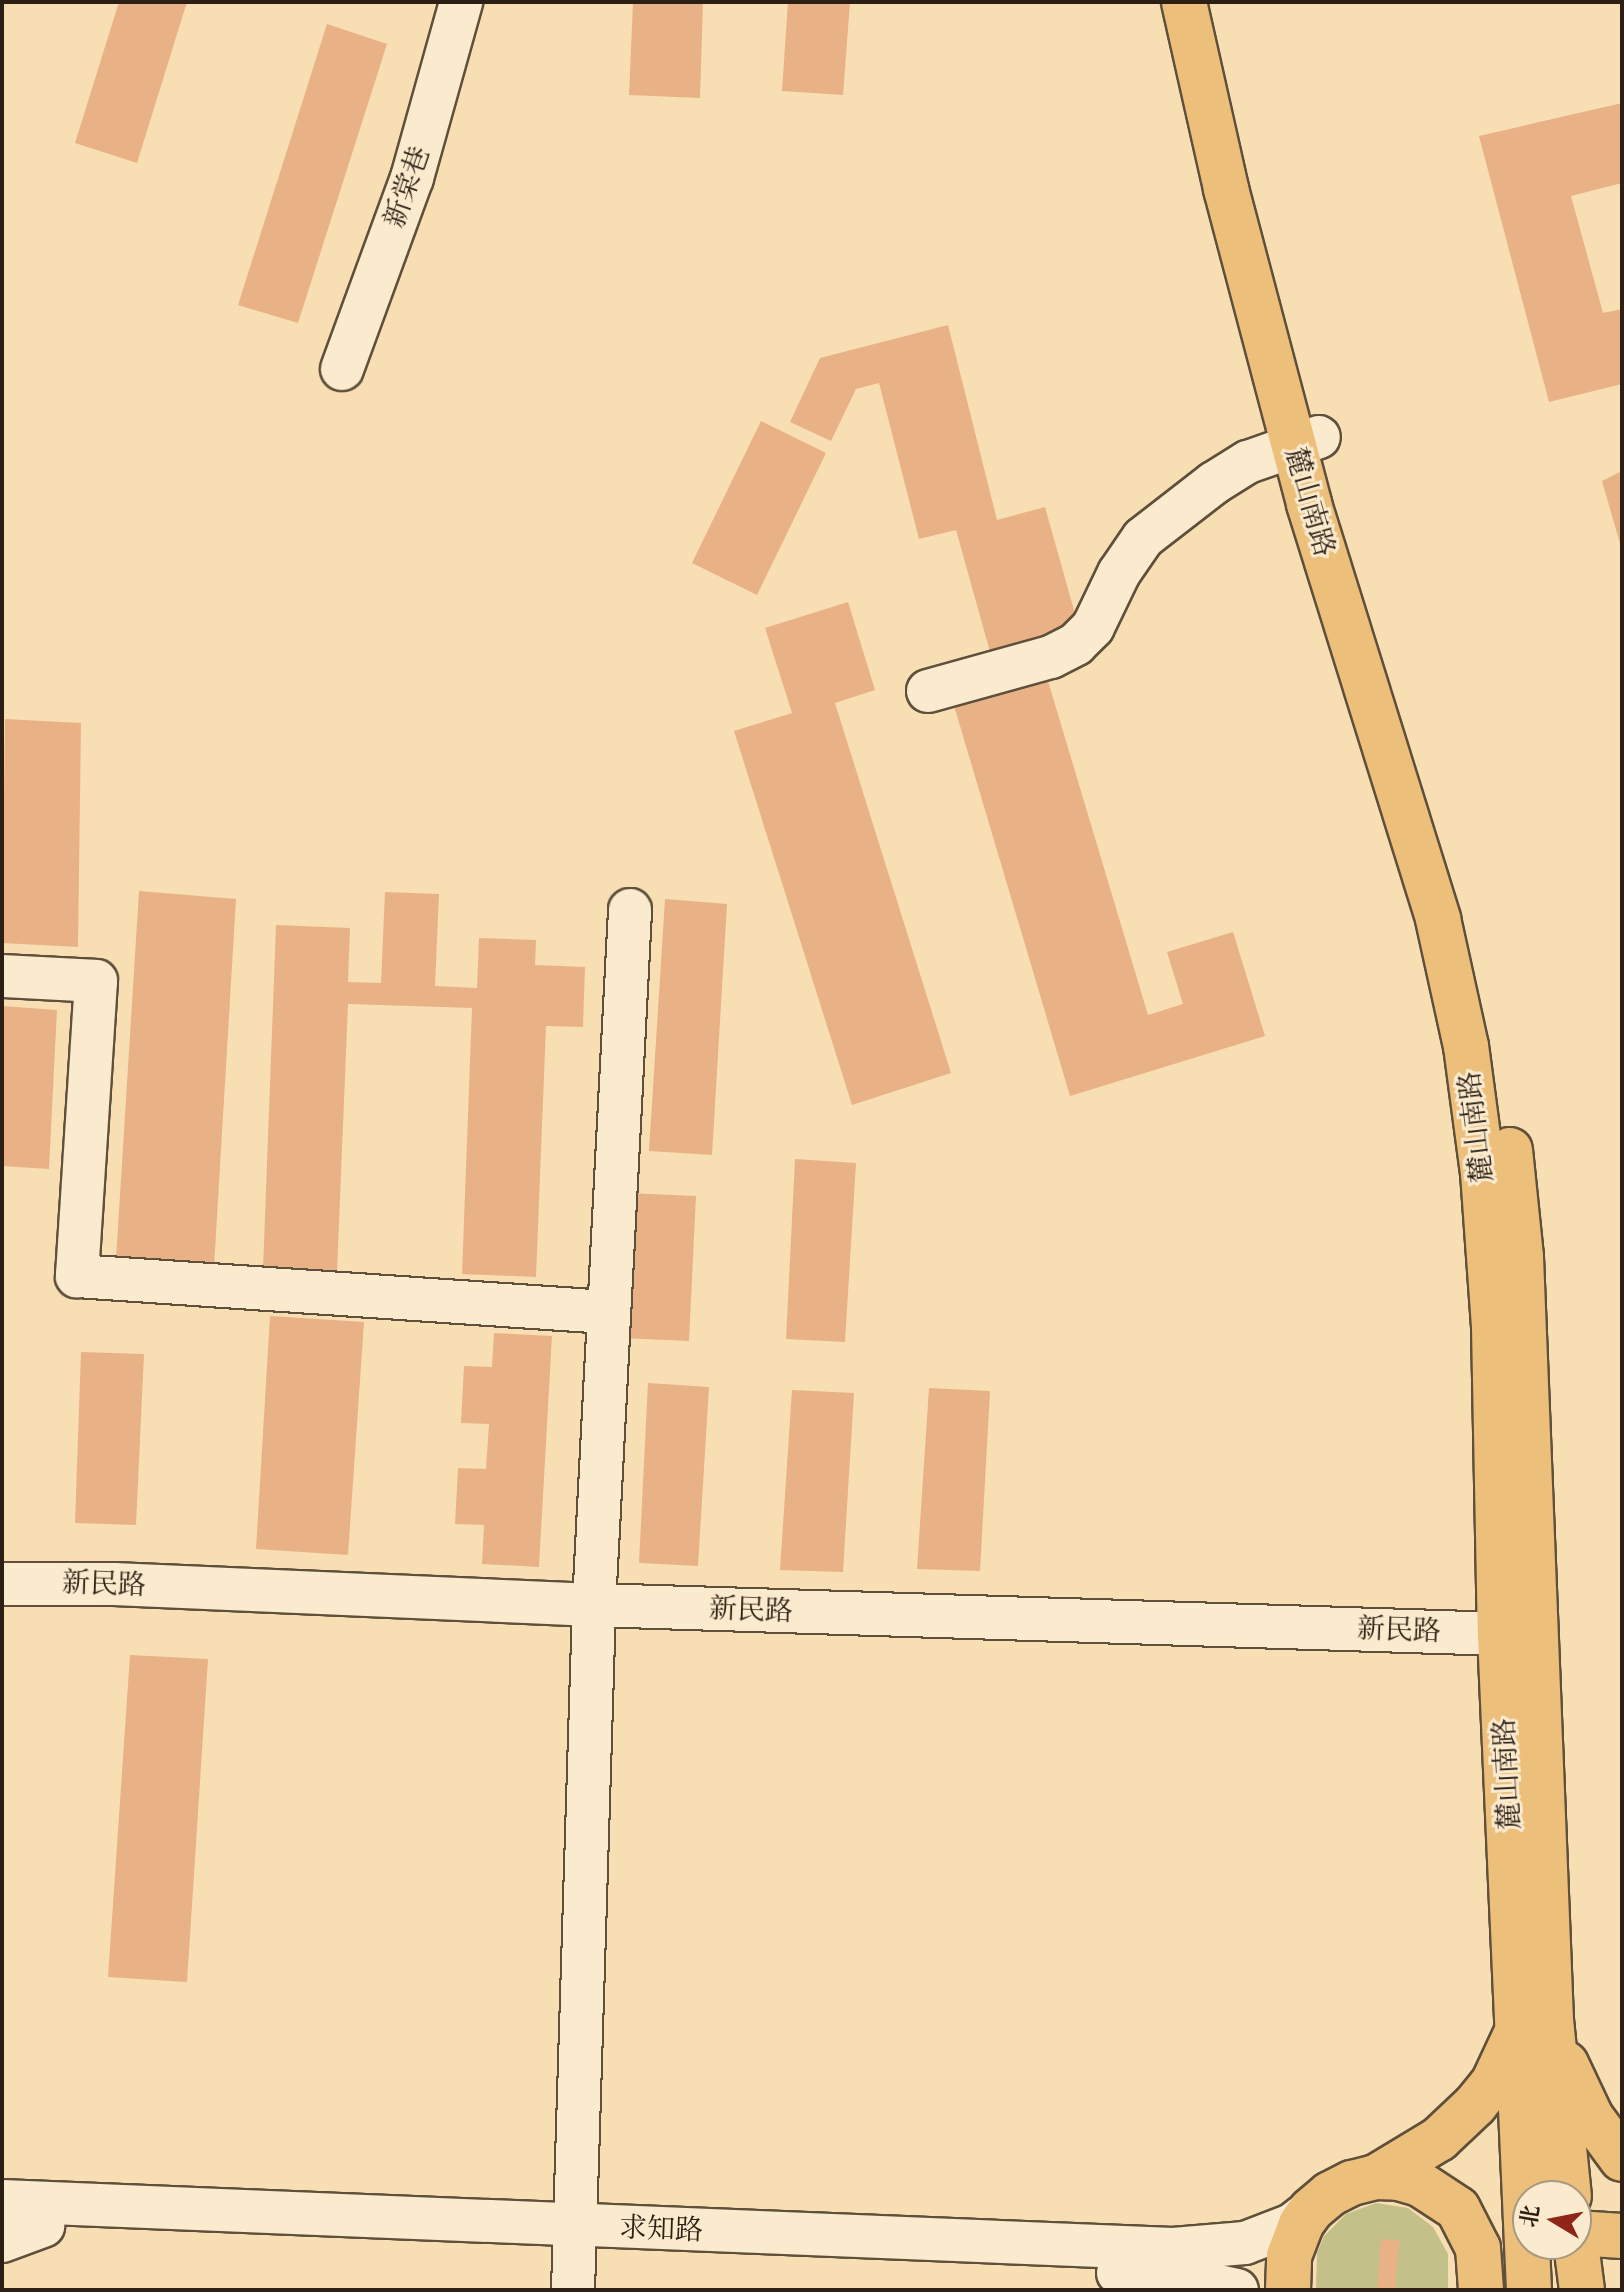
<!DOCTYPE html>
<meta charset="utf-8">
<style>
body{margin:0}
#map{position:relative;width:1624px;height:2292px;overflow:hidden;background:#f8deb3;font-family:"IM FELL French Canon","Noto Serif SC",serif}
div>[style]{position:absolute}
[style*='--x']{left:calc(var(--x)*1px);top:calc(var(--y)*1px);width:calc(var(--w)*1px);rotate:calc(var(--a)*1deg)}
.green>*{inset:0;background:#c3c089}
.building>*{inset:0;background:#e9b286}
.roads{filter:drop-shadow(2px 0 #5f4f3b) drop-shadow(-2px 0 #5f4f3b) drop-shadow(0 2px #5f4f3b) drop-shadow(0 -2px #5f4f3b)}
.minor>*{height:42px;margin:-21px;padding:0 21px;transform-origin:21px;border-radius:21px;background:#faeace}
.major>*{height:44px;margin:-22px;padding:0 22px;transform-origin:22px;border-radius:22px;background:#ecbf7a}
span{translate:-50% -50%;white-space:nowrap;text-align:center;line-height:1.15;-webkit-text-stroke:6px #faeace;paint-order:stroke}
.street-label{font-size:28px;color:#2c1f13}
.frame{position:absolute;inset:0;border:4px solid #2c1f13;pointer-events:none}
.north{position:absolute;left:1512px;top:2180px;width:80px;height:80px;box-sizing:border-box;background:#faeace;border:2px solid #a89983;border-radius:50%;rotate:280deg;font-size:22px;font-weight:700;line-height:32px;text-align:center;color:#2c1f13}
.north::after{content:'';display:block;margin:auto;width:28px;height:36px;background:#8f2418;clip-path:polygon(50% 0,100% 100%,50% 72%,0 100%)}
</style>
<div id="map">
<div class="green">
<div style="clip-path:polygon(1376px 2203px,1408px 2208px,1433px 2227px,1448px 2254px,1448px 2290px,1316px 2290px,1317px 2253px,1324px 2236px,1346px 2214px)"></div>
</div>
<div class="building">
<div style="clip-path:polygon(119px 2px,187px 2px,137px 163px,75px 143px)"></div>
<div style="clip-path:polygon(633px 2px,703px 2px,700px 98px,629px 95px)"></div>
<div style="clip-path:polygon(788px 2px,850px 2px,843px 95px,782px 91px)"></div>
<div style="clip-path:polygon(327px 24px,387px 44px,298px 323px,238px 305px)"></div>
<div style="clip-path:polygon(1622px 103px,1622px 183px,1571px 196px,1603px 313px,1622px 309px,1622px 384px,1549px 402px,1479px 136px)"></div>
<div style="clip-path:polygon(948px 325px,997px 520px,1045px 507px,1079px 628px,990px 652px,956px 530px,919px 539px,879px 383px,856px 389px,831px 441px,790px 422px,820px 358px)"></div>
<div style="clip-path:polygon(761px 421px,826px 453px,757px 595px,692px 563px)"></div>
<div style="clip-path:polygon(1622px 471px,1622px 547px,1621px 547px,1602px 481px)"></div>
<div style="clip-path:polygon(848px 602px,875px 690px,835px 703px,951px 1073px,852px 1105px,734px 731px,792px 713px,765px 628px)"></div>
<div style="clip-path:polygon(1045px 671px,1148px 1015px,1183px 1004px,1167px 952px,1233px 932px,1265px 1036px,1070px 1096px,952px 699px)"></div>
<div style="clip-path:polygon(5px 719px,81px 723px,78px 947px,2px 943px)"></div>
<div style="clip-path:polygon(139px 891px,236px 899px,214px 1267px,116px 1259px)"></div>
<div style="clip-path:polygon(385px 892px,439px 894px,435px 986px,477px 988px,479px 938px,536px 940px,535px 965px,585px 967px,583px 1027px,546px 1026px,536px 1277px,462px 1274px,472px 1008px,348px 1004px,337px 1272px,263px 1269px,276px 925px,350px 928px,348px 982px,381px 983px)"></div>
<div style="clip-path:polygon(665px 899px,727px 904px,712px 1155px,649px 1151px)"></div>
<div style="clip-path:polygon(2px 1006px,57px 1010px,49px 1169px,2px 1166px)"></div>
<div style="clip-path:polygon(795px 1159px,856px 1163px,845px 1342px,786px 1339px)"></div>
<div style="clip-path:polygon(627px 1193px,696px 1196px,689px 1341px,620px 1338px)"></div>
<div style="clip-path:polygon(270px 1316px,364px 1322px,348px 1555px,256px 1549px)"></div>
<div style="clip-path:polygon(494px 1333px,552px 1336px,539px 1567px,482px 1564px,484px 1525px,455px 1524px,458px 1468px,486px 1469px,489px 1424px,461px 1423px,464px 1366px,492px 1367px)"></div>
<div style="clip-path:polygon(81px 1352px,144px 1354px,136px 1525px,75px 1523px)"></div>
<div style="clip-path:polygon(648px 1383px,709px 1387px,698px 1566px,639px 1563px)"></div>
<div style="clip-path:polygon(929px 1388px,990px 1391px,980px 1571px,917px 1569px)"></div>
<div style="clip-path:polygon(792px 1390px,854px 1393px,843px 1572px,780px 1570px)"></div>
<div style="clip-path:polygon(130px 1655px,208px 1659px,187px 1982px,108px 1977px)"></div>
<div style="clip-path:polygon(1381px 2239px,1399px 2240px,1395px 2290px,1377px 2290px)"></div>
</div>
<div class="roads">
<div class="minor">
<div style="--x:342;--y:369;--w:203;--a:-69.9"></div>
<div style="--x:412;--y:178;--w:183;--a:-74.4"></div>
<div style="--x:928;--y:691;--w:128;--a:-15.5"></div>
<div style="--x:1051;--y:657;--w:28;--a:-27"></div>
<div style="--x:1076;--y:644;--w:24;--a:-45"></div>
<div style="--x:1093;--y:627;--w:60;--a:-64.3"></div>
<div style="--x:1119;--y:573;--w:42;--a:-55.6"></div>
<div style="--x:1143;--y:538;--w:90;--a:-37.8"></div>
<div style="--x:1214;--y:483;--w:40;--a:-32"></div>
<div style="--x:1248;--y:462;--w:75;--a:-19.4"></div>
<div style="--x:2;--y:976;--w:94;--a:3"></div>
<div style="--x:96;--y:981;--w:296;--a:93.7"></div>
<div style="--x:77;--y:1276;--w:531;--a:3.89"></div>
<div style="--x:2;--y:1584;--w:112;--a:0"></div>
<div style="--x:114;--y:1584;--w:480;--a:2.5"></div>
<div style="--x:594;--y:1605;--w:906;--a:1.83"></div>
<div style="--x:2;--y:2201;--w:1172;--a:2.35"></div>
<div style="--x:1173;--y:2249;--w:72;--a:-4.8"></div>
<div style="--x:1245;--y:2243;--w:50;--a:-21"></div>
<div style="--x:1292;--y:2225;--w:24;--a:-38"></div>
<div style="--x:2;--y:2241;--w:44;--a:-20.1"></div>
<div style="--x:1118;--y:2273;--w:73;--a:5.5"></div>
<div style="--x:1191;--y:2280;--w:47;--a:12.3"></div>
<div style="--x:573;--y:2290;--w:685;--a:-88.24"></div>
<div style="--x:594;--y:1605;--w:696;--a:-87.03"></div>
</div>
<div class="major">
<div style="--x:1184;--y:2;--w:192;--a:77.3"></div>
<div style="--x:1226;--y:189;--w:326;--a:75.2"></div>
<div style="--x:1309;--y:504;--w:435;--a:72.7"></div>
<div style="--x:1438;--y:919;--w:130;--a:77.6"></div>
<div style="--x:1466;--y:1046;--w:128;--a:82.4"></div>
<div style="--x:1483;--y:1173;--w:154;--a:85.9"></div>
<div style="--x:1494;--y:1327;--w:307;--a:88.9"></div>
<div style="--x:1500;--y:1634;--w:657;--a:87.47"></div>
<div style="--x:1510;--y:1150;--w:108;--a:84.1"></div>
<div style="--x:1521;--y:1257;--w:764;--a:87.75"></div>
<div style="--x:1551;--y:2020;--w:177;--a:84.2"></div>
<div style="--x:1566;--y:2064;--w:59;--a:64.7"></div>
<div style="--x:1591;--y:2117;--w:52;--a:53.6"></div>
<div style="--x:1376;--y:2177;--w:74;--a:-31.1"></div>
<div style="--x:1439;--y:2139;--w:50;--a:-43.4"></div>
<div style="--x:1475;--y:2105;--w:28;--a:-51"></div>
<div style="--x:1493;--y:2083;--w:52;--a:-64.9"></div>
<div style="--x:1576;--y:2233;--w:46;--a:3.7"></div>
<div style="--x:1576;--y:2244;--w:46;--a:82.6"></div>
<div style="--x:1288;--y:2290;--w:34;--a:-88"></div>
<div style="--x:1289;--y:2256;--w:34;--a:-69"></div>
<div style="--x:1301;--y:2224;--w:17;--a:-54"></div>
<div style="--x:1311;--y:2210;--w:25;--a:-40"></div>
<div style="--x:1330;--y:2194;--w:25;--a:-27"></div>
<div style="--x:1352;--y:2183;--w:25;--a:-14"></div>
<div style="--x:1376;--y:2177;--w:23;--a:2"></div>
<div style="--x:1399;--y:2178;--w:22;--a:16"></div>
<div style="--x:1420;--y:2184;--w:45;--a:33.3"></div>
<div style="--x:1458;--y:2209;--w:44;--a:62.9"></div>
<div style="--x:1478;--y:2248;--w:42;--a:85.9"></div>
</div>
</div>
<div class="street-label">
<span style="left:407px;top:187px;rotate:-71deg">新棠巷</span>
<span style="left:1310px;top:502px;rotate:74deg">麓山南路</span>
<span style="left:1476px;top:1127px;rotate:-97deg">麓山南路</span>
<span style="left:104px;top:1584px;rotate:2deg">新民路</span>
<span style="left:751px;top:1610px;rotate:2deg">新民路</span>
<span style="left:1399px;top:1630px;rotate:2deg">新民路</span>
<span style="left:1507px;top:1774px;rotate:-93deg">麓山南路</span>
<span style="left:661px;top:2229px;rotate:2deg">求知路</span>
</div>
<div class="frame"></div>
<div class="north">北</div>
</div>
